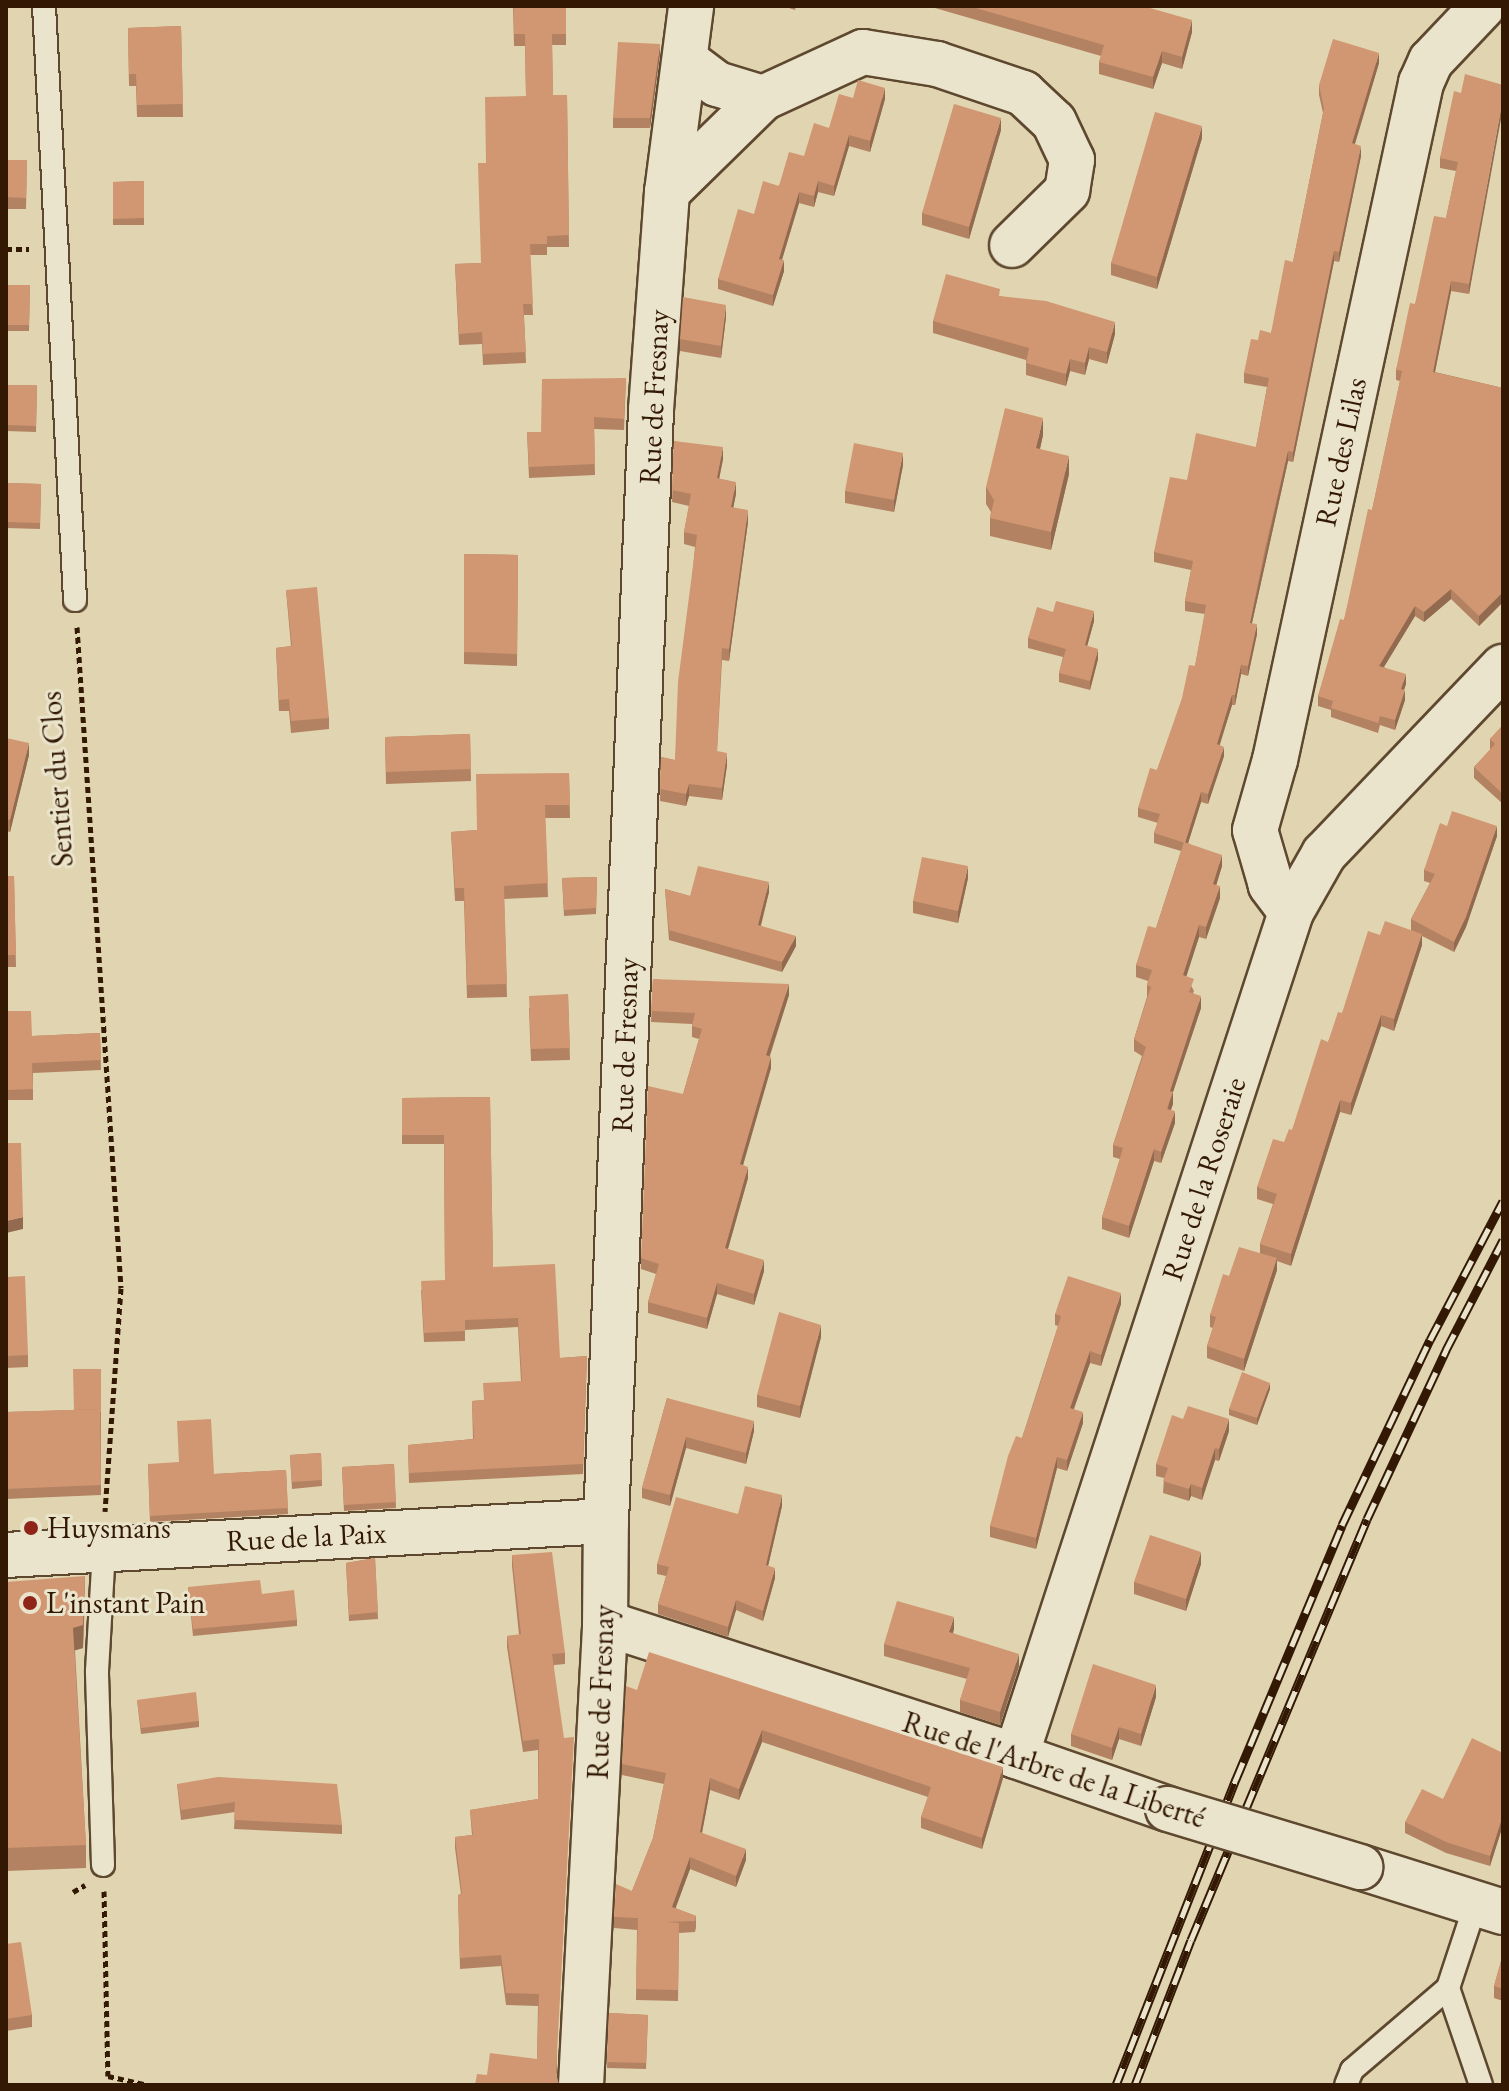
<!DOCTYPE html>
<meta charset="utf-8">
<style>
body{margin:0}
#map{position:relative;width:1509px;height:2091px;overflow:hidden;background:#e0d5b0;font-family:"EB Garamond",serif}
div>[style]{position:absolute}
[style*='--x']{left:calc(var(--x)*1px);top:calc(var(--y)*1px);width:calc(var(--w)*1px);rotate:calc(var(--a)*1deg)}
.path>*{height:5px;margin-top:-2.5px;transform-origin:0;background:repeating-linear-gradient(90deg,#331904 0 6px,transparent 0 10px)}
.roads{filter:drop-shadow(2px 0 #5e482f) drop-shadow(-2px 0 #5e482f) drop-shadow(0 2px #5e482f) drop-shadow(0 -2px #5e482f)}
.lane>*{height:22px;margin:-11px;padding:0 11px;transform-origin:11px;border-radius:11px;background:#ebe4cc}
.street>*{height:44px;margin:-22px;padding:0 22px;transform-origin:22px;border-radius:22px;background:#ebe4cc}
.secondary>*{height:44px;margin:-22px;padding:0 22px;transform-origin:22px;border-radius:22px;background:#ebe4cc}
.rail>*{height:9px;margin-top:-4.5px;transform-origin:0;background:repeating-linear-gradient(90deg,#ebe4cc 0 18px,#331904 0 36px);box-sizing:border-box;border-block:2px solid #331904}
.bridges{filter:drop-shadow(2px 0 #5e482f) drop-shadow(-2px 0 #5e482f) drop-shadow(0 2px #5e482f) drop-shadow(0 -2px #5e482f)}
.street-bridge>*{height:44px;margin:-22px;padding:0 22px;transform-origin:22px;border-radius:22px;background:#ebe4cc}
.wall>*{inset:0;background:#b38262}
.shaded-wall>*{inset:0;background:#926a50}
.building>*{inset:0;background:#d09772}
.dots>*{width:22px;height:22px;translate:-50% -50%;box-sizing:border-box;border:4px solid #ebe4cc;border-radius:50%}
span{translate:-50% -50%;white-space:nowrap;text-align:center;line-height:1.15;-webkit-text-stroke:6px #ebe4cc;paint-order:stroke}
.street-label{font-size:30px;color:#331904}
.poi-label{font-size:30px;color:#331904}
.left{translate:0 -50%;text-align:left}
.frame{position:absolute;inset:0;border:8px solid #331904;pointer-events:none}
</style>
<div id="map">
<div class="path">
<div style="--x:6;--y:249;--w:23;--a:0"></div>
<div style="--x:77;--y:627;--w:662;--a:86.19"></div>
<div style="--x:121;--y:1288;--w:224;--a:94.1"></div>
<div style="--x:104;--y:1891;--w:185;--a:88.8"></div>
<div style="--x:108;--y:2076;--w:41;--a:12.7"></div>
<div style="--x:73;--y:1892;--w:14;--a:-30"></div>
</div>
<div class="roads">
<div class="lane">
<div style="--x:44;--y:6;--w:595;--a:87.01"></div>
<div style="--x:103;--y:1865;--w:194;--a:-91.8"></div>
<div style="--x:97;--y:1671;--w:123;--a:-86.7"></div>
<div style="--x:1448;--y:1988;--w:102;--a:71.2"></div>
<div style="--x:1346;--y:2085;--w:16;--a:-68"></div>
<div style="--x:1352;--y:2070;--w:126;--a:-40.5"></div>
<div style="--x:1448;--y:1988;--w:89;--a:-71.8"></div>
</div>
<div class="street">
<div style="--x:685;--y:60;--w:40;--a:37"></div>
<div style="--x:717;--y:84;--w:48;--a:16.9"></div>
<div style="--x:667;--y:192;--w:134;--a:-44.4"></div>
<div style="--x:763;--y:98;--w:110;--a:-24.7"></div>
<div style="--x:863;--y:52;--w:75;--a:9.2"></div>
<div style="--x:937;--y:64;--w:91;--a:18.6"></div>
<div style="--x:1023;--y:93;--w:42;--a:43.1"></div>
<div style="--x:1054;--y:122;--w:42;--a:64.7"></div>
<div style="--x:1072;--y:160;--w:31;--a:99"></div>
<div style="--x:1067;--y:191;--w:77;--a:135.5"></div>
<div style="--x:1291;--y:912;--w:34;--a:-127"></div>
<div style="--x:1271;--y:885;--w:57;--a:-106.2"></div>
<div style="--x:1255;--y:830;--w:73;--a:-74.1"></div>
<div style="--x:1275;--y:760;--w:693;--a:-77.83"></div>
<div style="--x:1421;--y:83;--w:24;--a:-66"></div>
<div style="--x:1431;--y:61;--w:76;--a:-46.6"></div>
<div style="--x:6;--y:1555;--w:601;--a:-3.24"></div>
<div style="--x:605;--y:1627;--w:15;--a:4"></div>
<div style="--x:620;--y:1628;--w:416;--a:17.9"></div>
<div style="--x:1016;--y:1756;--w:161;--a:19.2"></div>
<div style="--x:1016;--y:1756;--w:888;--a:-71.95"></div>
<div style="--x:1291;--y:912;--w:67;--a:-60.4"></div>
<div style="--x:1324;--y:854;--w:259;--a:-46.3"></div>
<div style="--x:1360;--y:1867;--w:150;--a:17.5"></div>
</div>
<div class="secondary">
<div style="--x:581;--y:2085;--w:459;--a:-87"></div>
<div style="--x:605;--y:1627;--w:106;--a:-89.5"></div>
<div style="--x:606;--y:1521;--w:1112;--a:-87.68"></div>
<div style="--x:651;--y:410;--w:219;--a:-85.8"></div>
<div style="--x:667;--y:192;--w:188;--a:-82.6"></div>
</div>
</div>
<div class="rail">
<div style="--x:1116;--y:2085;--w:329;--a:-68.6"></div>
<div style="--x:1236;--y:1779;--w:275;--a:-67.3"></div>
<div style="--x:1342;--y:1525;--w:205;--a:-64.6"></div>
<div style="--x:1430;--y:1340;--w:157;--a:-62.3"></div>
<div style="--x:1135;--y:2085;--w:155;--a:-68.9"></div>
<div style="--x:1191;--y:1940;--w:456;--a:-67.3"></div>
<div style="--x:1367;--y:1519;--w:187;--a:-64.9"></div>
<div style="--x:1446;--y:1350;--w:124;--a:-62.6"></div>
</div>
<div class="bridges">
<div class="street-bridge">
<div style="--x:1168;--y:1809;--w:201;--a:16.8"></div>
</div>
</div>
<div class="wall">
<div style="clip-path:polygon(513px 6px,566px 6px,566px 45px,552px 45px,553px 95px,567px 95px,569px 247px,547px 247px,547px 255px,530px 255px,533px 315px,524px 315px,526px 363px,483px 365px,482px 344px,459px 345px,455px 264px,481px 263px,526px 96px,525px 46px,514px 46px)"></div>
<div style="clip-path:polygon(783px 6px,796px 6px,795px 10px)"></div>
<div style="clip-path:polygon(928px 6px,1143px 6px,1192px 32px,1182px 69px,1162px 63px,1153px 89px,1099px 74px,1099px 62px,1101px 56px)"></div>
<div style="clip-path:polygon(181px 26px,183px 117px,137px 117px,136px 86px,129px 86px,128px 28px)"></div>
<div style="clip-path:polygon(660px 54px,650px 128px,613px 128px,613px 118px)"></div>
<div style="clip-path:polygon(1379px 63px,1355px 144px,1361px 156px,1339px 262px,1334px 261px,1293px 462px,1288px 461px,1252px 623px,1257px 634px,1248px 676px,1241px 674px,1235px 705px,1232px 705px,1219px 745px,1224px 756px,1208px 804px,1201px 802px,1188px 843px,1222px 866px,1216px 885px,1220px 898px,1206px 939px,1199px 937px,1186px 976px,1194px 991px,1193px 993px,1201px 1008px,1173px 1092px,1173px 1104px,1171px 1110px,1175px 1123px,1161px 1163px,1154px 1161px,1129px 1238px,1102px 1229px,1102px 1217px,1120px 1159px,1113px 1157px,1113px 1145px,1142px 1056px,1134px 1051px,1134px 1039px,1147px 997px,1147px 985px,1148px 981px,1136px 977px,1136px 965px,1156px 928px,1181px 851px,1154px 843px,1154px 833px,1158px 823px,1138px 817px,1138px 808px,1157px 770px,1195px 666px,1205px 614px,1185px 611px,1185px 601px,1191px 570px,1154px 562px,1154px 552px,1187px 480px,1256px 447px,1267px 387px,1244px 383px,1244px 373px,1258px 340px,1271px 333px,1293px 262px,1323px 113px,1319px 95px,1319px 85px)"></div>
<div style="clip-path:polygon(1503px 85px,1469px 294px,1451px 291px,1435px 372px,1503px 388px,1503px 606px,1501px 604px,1479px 626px,1451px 599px,1424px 622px,1415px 616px,1384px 667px,1406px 684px,1404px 690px,1405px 700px,1395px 730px,1380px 725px,1378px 733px,1331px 717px,1331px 710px,1318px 706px,1318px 696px,1344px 620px,1372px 510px,1400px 381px,1396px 380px,1396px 370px,1415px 304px,1446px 218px,1456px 171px,1440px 168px,1440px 158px,1461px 93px)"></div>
<div style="clip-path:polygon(853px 98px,885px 99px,870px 152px,849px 146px,834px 196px,818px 192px,814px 207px,799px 203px,782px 260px,784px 271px,773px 306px,718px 289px,718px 279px,754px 214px,829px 128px)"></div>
<div style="clip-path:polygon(1001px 130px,969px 239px,922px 225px,922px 213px)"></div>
<div style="clip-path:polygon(1202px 138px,1157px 289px,1111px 275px,1111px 263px)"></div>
<div style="clip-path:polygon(6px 160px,27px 160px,26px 209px,6px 209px)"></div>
<div style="clip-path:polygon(144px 181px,144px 225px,113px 225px,113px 182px)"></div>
<div style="clip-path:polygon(6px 285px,30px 285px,29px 331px,6px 331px)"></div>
<div style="clip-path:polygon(1000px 296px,1115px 334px,1107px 364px,1089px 359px,1085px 375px,1070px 371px,1066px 386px,1026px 375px,1026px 360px,933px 333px,933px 321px)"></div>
<div style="clip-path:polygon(726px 317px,721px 358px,680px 351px,680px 339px)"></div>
<div style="clip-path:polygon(626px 378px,624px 430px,594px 429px,595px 475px,529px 478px,527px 432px,541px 432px)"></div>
<div style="clip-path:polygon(6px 385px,37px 385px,36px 432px,6px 431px)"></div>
<div style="clip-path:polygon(1043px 435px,1040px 449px,1069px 474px,1051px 550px,990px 536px,990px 518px,991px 512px,986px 504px,986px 487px)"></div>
<div style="clip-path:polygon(674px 441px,723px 459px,719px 478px,736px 494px,733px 507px,748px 522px,729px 661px,722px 660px,717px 752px,727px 765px,722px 800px,689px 796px,686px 806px,660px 801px,661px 757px,675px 760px,695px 547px,684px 544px,684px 532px,689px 506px,672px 502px)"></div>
<div style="clip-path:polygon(903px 465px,894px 512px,845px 503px,845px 491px)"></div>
<div style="clip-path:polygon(6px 483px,41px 484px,40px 529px,6px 528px)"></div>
<div style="clip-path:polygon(464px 554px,518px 555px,517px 666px,464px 664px)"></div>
<div style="clip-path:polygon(286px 590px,329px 718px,329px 729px,291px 733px,289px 711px,279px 711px,276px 648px,291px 646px)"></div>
<div style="clip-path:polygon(1053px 612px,1094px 621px,1087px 646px,1098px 659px,1090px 690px,1059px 682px,1059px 673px,1063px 657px,1028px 648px,1028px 638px)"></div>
<div style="clip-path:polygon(1503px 725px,1503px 804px,1474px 778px,1474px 767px,1490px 750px,1490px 739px)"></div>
<div style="clip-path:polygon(470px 734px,471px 781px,386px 784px,385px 737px)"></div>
<div style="clip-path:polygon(6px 738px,29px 755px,10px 832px,6px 831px)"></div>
<div style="clip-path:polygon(569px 773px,570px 818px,545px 818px,548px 897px,504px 899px,507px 997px,467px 998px,464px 901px,455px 901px,451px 832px,477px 830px)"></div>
<div style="clip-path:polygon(1447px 826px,1497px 836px,1466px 927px,1454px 952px,1422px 936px,1422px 945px,1394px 1031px,1381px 1026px,1351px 1115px,1340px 1112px,1291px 1266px,1277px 1261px,1277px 1270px,1244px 1371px,1207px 1358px,1207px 1346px,1213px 1328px,1210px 1327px,1210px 1315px,1229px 1276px,1260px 1253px,1260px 1244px,1273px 1204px,1257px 1199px,1257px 1187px,1292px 1130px,1328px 1042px,1380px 935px,1411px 930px,1411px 919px,1430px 883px,1424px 881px,1424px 870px)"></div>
<div style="clip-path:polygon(6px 876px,14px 876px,16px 967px,6px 967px)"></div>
<div style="clip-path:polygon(597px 877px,596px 914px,564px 916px,562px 878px)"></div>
<div style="clip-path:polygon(968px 878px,958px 923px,913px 913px,913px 901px)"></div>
<div style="clip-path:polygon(665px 889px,690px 896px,769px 892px,761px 926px,796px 946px,782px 972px,669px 940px)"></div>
<div style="clip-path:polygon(653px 979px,789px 995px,770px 1056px,771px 1068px,742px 1165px,748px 1178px,728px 1249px,764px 1271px,754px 1305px,717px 1294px,707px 1329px,648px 1313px,648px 1302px,656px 1274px,641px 1269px,641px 1258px,683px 1094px,699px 1039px,692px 1037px,692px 1024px,651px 1022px)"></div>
<div style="clip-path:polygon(568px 994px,570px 1060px,531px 1061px,529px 1008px)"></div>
<div style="clip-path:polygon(6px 1011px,32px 1036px,100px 1033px,101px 1070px,33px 1073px,33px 1100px,6px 1100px)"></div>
<div style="clip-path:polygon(490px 1097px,493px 1267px,560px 1358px,587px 1356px,583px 1474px,409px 1483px,408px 1445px,473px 1439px,472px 1401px,484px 1400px,521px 1381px,518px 1327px,465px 1330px,465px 1341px,424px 1342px,421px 1290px,445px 1280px,444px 1144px,402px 1144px,402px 1098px)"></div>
<div style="clip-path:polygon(6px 1277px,28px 1355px,28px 1367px,6px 1368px)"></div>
<div style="clip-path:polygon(1121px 1304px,1101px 1366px,1090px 1363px,1074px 1409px,1083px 1423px,1067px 1471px,1057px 1468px,1036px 1549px,990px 1537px,990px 1526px,1022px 1438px,1058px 1326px,1055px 1325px,1055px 1314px)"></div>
<div style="clip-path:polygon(821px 1337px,800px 1418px,757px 1407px,757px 1395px)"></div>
<div style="clip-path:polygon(101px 1369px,101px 1495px,6px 1499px,6px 1412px,74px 1410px)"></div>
<div style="clip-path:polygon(1270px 1389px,1257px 1425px,1229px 1415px,1229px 1409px)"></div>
<div style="clip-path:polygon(667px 1398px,754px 1431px,746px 1464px,686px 1448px,670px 1506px,642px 1498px,642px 1488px)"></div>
<div style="clip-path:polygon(1229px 1431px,1219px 1461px,1215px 1460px,1202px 1500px,1191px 1496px,1189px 1501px,1163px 1493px,1164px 1478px,1156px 1476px,1156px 1464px)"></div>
<div style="clip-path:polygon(321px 1453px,322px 1486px,292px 1489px,290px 1455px)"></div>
<div style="clip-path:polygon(148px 1464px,214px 1474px,286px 1470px,288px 1514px,150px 1522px)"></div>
<div style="clip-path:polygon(394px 1464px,396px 1508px,344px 1511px,342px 1467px)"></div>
<div style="clip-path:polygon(782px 1506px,768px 1566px,775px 1578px,763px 1621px,736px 1610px,728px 1637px,658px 1614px,658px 1604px,666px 1576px,657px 1574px,657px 1564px,738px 1514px)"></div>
<div style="clip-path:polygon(512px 1555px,565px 1653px,565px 1664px,554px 1665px,557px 2074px,487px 2075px,537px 2059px,538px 2006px,506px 2005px,501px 1966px,460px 1969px,458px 1895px,461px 1894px,455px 1848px,455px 1837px,472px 1835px,470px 1810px,538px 1799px,538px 1750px,523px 1752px,507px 1647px,507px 1636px,519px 1635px,512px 1566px)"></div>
<div style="clip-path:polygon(375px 1558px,378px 1619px,349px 1621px,346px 1563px)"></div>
<div style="clip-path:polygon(1201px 1564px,1186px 1611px,1134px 1594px,1134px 1582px)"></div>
<div style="clip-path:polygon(6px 1582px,85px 1599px,83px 1648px,75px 1650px,86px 1845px,86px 1868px,6px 1871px)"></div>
<div style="clip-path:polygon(188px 1587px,262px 1594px,297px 1620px,297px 1626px,193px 1636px)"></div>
<div style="clip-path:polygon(954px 1629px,953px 1633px,1019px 1666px,1000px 1725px,960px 1712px,960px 1700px,967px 1679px,884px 1656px,884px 1644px)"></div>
<div style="clip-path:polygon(637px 1690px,1003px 1778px,982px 1849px,921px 1828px,921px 1817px,928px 1797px,762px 1742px,739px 1800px,710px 1790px,702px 1833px,746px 1860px,736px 1887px,690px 1869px,675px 1908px,696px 1916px,696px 1928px,695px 1932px,679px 1933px,678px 2001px,636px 2000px,637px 1930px,614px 1928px,614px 1917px,632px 1891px,653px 1838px,664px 1784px,622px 1775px,622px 1764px)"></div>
<div style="clip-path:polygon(1156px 1697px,1141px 1746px,1119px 1739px,1112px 1760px,1071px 1746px,1071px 1734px)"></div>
<div style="clip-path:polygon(137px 1700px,199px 1721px,199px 1727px,141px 1734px)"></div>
<div style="clip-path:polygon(1503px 1753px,1503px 1825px,1490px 1866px,1446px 1853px,1405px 1833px,1405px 1822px,1443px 1799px)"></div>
<div style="clip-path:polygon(177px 1784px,342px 1825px,342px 1834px,234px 1829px,235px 1812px,181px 1820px)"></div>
<div style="clip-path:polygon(6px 1944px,32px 2015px,32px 2027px,6px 2031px)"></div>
<div style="clip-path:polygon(1503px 1954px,1503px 2001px,1494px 1998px,1494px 1986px)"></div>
<div style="clip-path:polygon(609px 2013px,648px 2015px,646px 2069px,607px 2068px)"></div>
</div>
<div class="shaded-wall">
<div style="clip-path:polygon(1192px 20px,1192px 32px,1182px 69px,1182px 57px)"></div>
<div style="clip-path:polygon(660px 44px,660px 54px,650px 128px,650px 118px)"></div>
<div style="clip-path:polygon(1162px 51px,1162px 63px,1153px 89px,1153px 77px)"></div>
<div style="clip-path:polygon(1379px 53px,1379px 63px,1352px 153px,1352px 143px)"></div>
<div style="clip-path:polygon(885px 88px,885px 99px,870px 152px,870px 141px)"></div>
<div style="clip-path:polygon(1503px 98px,1503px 108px,1469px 294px,1469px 284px)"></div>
<div style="clip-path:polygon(1001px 118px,1001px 130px,969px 239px,969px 227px)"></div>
<div style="clip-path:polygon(1202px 126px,1202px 138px,1157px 289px,1157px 277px)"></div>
<div style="clip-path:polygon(849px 135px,849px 146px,834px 196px,834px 186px)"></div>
<div style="clip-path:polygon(1361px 146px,1361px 156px,1339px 262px,1339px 252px)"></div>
<div style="clip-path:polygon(818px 181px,818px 192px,814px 207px,814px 196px)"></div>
<div style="clip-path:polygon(799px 192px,799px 203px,779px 269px,779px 259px)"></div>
<div style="clip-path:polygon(1334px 251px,1334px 261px,1293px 462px,1293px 452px)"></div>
<div style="clip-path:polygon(784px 260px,784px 271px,773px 306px,773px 295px)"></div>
<div style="clip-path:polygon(1451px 281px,1451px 291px,1433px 382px,1433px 372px)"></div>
<div style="clip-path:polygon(726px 305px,726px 317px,721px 358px,721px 346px)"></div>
<div style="clip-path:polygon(1115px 322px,1115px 334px,1107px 364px,1107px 352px)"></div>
<div style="clip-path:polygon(1089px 347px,1089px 359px,1085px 375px,1085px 363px)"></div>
<div style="clip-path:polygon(1070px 359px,1070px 371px,1066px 386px,1066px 374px)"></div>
<div style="clip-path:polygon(1043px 418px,1043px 435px,1036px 466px,1036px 448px)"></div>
<div style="clip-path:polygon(723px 447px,723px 459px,717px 490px,717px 478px)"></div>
<div style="clip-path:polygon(1288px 451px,1288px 461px,1250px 632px,1250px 623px)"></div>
<div style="clip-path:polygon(903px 453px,903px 465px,894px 512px,894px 500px)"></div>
<div style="clip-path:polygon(1069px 456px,1069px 474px,1051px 550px,1051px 532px)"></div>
<div style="clip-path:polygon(736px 482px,736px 494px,731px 519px,731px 507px)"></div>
<div style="clip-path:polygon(748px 510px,748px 522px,729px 661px,729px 649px)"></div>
<div style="clip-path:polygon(1451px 589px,1451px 599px,1424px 622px,1424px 612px)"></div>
<div style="clip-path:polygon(1501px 594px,1501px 604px,1479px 626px,1479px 616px)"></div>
<div style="clip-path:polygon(1415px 606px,1415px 616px,1379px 675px,1379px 666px)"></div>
<div style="clip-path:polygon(1094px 611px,1094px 621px,1085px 654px,1085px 645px)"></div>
<div style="clip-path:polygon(1257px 624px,1257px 634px,1248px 676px,1248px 666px)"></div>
<div style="clip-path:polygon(1098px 649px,1098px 659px,1090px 690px,1090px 681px)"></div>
<div style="clip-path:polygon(1241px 665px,1241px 674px,1235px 705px,1235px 695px)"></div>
<div style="clip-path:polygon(1406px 674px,1406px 684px,1401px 698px,1401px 689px)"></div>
<div style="clip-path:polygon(1405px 690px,1405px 700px,1395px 730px,1395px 720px)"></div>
<div style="clip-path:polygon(1232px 695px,1232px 705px,1217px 754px,1217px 744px)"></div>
<div style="clip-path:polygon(29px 743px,29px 755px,10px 832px,10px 820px)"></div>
<div style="clip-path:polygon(1224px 747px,1224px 756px,1208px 804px,1208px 794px)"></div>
<div style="clip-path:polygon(727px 753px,727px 765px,722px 800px,722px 788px)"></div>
<div style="clip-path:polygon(689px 784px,689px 796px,686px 806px,686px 794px)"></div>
<div style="clip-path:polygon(1201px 792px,1201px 802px,1185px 853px,1185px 843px)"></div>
<div style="clip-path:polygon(1497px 826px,1497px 836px,1466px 927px,1454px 952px,1454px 942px)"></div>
<div style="clip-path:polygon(1222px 855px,1222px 866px,1213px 896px,1213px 884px)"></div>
<div style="clip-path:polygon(968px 866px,968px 878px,958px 923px,958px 911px)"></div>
<div style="clip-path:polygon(769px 882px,769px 892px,758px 935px,758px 925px)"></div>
<div style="clip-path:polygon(1220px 886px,1220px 898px,1206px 939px,1206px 927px)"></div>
<div style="clip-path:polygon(1199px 925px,1199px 937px,1183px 987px,1183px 975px)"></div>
<div style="clip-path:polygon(1422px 934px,1422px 945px,1394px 1031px,1394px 1019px)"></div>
<div style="clip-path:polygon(796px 936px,796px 946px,782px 972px,782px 962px)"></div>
<div style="clip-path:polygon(789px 984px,789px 995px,766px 1066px,766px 1055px)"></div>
<div style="clip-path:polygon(1201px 996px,1201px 1008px,1173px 1092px,1173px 1104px,1167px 1120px,1170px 1091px)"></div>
<div style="clip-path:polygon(1381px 1015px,1381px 1026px,1351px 1115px,1351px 1103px)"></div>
<div style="clip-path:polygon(771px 1057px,771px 1068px,740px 1176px,740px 1164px)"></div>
<div style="clip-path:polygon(1340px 1100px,1340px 1112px,1291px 1266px,1291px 1254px)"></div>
<div style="clip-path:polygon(1175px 1111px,1175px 1123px,1161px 1163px,1161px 1152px)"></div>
<div style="clip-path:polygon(1154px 1149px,1154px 1161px,1129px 1238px,1129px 1226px)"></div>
<div style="clip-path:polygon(748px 1167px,748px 1178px,725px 1259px,725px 1248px)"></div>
<div style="clip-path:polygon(23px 1217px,23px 1229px,6px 1233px,6px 1221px)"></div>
<div style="clip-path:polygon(1277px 1258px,1277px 1270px,1244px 1371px,1244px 1359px)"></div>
<div style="clip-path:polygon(764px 1260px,764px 1271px,754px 1305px,754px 1294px)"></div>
<div style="clip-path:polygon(717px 1283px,717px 1294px,707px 1329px,707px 1318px)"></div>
<div style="clip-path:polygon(1121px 1293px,1121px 1304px,1101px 1366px,1101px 1355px)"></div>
<div style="clip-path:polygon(821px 1325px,821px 1337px,800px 1418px,800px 1406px)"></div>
<div style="clip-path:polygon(1090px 1351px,1090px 1363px,1070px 1419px,1070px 1408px)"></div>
<div style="clip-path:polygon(1270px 1383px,1270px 1389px,1257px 1425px,1257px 1418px)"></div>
<div style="clip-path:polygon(1083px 1412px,1083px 1423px,1067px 1471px,1067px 1460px)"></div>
<div style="clip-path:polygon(1229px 1419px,1229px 1431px,1219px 1461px,1219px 1449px)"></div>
<div style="clip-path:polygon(754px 1421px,754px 1431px,746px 1464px,746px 1453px)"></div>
<div style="clip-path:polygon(686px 1437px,686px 1448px,670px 1506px,670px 1495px)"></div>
<div style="clip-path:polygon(1215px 1448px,1215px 1460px,1202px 1500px,1202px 1488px)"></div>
<div style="clip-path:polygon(1057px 1457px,1057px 1468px,1036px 1549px,1036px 1538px)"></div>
<div style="clip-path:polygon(1191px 1484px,1191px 1496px,1189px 1501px,1189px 1489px)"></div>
<div style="clip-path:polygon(782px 1495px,782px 1506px,766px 1575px,766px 1565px)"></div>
<div style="clip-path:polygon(1201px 1552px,1201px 1564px,1186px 1611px,1186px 1599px)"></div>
<div style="clip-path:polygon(775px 1568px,775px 1578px,763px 1621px,763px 1611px)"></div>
<div style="clip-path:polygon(85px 1576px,83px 1648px,73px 1651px,73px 1628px)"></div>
<div style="clip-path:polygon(736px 1600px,736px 1610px,728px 1637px,728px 1627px)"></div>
<div style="clip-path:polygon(954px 1617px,954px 1629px,949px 1644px,949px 1632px)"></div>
<div style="clip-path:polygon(1019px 1654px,1019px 1666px,1000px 1725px,1000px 1712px)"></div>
<div style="clip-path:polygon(1156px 1685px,1156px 1697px,1141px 1746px,1141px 1734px)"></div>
<div style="clip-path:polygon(1119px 1727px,1119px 1739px,1112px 1760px,1112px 1748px)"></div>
<div style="clip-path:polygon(762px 1730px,762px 1742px,739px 1800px,739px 1789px)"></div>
<div style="clip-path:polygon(1003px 1767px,1003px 1778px,982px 1849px,982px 1838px)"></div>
<div style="clip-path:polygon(710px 1778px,710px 1790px,700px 1843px,700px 1832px)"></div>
<div style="clip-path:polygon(1503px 1815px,1503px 1825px,1490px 1866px,1490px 1856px)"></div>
<div style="clip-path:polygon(746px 1849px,746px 1860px,736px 1887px,736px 1876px)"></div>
<div style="clip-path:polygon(690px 1857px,690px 1869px,672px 1918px,672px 1907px)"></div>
</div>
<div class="building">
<div style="clip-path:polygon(514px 6px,566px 6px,566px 34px,552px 34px,553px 95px,567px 95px,569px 235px,547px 236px,547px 244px,530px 244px,533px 304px,523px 304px,526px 352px,483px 354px,482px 332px,459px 334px,455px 264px,481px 263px,478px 163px,486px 163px,485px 97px,526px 96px,525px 34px,514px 34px)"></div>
<div style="clip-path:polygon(969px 6px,1143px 6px,1192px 20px,1182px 57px,1162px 51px,1153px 77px,1099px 62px,1104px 45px)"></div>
<div style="clip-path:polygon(181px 26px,183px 104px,137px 105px,136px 74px,129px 74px,128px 28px)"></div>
<div style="clip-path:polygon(1333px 39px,1379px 53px,1352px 143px,1361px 146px,1339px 252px,1334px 251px,1293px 452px,1288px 451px,1265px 549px,1250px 623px,1257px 624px,1248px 666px,1241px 665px,1235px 695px,1232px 695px,1217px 744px,1224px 747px,1208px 794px,1201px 792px,1185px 843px,1154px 833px,1160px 814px,1138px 808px,1150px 768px,1157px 770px,1182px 698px,1189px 665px,1195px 666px,1206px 605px,1185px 601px,1193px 561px,1154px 552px,1170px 477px,1187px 480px,1196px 433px,1256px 447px,1269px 378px,1244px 373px,1251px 339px,1258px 340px,1260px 330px,1271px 333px,1285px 260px,1293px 262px,1324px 108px,1319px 85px)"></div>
<div style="clip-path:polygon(618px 42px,660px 44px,650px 118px,613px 118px)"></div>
<div style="clip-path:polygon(1465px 74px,1503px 85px,1503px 98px,1469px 284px,1451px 281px,1433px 372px,1503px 388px,1503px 596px,1501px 594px,1479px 616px,1451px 589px,1424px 612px,1415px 606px,1379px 666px,1406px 674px,1401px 689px,1405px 690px,1395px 720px,1380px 716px,1378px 723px,1331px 708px,1333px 701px,1318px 696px,1340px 619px,1344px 620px,1368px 509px,1372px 510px,1402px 371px,1396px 370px,1410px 303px,1415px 304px,1434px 216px,1446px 218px,1458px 162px,1440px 158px,1454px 91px,1461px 93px)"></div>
<div style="clip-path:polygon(858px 80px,885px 88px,870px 141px,849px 135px,834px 186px,818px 181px,814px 196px,799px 192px,779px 259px,784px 260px,773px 295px,718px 279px,738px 209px,754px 214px,763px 181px,779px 186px,789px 152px,804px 156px,814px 123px,829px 128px,839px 94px,853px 98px)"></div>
<div style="clip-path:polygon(954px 104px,1001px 118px,969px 227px,922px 213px)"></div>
<div style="clip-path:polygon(1155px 112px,1202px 126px,1157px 277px,1111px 263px)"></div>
<div style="clip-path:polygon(6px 160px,27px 160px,26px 198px,6px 197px)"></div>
<div style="clip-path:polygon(144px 181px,144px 218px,113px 219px,113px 182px)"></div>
<div style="clip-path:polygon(946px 274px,1000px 289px,999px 296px,1046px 301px,1115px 322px,1107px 352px,1089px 347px,1085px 363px,1070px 359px,1066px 374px,1026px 363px,1029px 348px,933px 321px)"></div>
<div style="clip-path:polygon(6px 285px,30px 285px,29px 325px,6px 325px)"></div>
<div style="clip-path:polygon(683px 297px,726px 305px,721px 346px,680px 339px)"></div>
<div style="clip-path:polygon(626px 378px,624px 419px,594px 417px,595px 464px,529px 467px,527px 432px,541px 432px,542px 379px)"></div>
<div style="clip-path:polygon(6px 385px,37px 385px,36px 426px,6px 425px)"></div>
<div style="clip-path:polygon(1005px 408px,1043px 418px,1036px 448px,1069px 456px,1051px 532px,990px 518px,994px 500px,986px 487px)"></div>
<div style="clip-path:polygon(674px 441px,723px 447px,717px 478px,736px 482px,731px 507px,748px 510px,729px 649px,722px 648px,717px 751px,727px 753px,722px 788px,689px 784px,686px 794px,660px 789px,661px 757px,675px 760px,678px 682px,697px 535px,684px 532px,691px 494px,672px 490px)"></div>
<div style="clip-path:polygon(854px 443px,903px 453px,894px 500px,845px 491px)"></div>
<div style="clip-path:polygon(6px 483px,41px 484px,40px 523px,6px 522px)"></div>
<div style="clip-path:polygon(464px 554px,518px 555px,517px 654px,464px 652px)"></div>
<div style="clip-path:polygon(317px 587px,329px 718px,291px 721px,289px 699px,279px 700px,276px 648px,292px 646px,286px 590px)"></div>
<div style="clip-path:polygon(1056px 601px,1094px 611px,1085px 645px,1098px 649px,1090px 681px,1059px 673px,1066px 649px,1028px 638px,1037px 607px,1053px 612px)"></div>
<div style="clip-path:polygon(1503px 725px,1503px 794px,1474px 767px,1495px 744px,1490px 739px)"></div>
<div style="clip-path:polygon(470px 734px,471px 769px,386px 772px,385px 737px)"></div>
<div style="clip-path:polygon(6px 738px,29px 743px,10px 820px,6px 819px)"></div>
<div style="clip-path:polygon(569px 773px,570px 805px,545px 805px,548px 883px,504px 886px,507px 984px,467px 985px,464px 888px,455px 888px,451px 832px,477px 830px,476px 774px)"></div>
<div style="clip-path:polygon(1452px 811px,1497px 826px,1466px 917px,1454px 942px,1411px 919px,1435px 874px,1424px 870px,1440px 823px,1447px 826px)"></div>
<div style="clip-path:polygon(1184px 842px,1222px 855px,1213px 884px,1220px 886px,1206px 927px,1199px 925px,1183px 975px,1194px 979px,1189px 992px,1201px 996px,1170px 1091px,1173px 1092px,1167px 1109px,1175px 1111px,1161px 1152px,1154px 1149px,1129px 1226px,1102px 1217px,1123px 1148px,1113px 1145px,1146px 1047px,1134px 1039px,1151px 987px,1147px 985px,1152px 970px,1136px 965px,1148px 926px,1156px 928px)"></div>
<div style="clip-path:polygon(922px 857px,968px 866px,958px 911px,913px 901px)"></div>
<div style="clip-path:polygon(698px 866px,769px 882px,758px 925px,796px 936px,782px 962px,669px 930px,665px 889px,690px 896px)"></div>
<div style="clip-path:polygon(6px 876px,14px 876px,16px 955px,6px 955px)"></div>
<div style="clip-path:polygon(597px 877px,596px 908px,564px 910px,562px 878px)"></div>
<div style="clip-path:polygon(1385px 921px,1422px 934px,1394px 1019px,1381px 1015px,1351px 1103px,1340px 1100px,1291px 1254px,1260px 1244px,1277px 1194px,1257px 1187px,1273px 1139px,1284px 1142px,1289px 1129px,1292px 1130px,1321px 1039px,1328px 1042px,1338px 1012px,1342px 1013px,1368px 931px,1380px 935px)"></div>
<div style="clip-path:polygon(653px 979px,789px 984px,766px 1055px,771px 1057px,740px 1164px,748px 1167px,725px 1248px,764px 1260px,754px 1294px,717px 1283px,707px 1318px,648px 1302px,659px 1264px,641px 1258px,648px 1086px,683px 1094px,702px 1029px,692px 1026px,695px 1013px,651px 1011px)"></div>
<div style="clip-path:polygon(568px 994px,570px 1048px,531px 1049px,529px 996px)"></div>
<div style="clip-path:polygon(6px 1011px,31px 1011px,32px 1036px,100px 1033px,101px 1060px,32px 1063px,33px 1089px,6px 1090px)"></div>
<div style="clip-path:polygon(490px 1097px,493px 1267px,555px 1264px,560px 1358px,587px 1356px,583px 1464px,409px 1473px,408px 1445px,474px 1439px,472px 1401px,484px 1400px,483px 1383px,522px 1381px,518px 1318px,465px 1320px,465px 1331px,424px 1333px,421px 1281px,445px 1280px,444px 1135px,402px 1135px,402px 1098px)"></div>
<div style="clip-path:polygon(6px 1143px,21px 1143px,23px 1217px,6px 1221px)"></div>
<div style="clip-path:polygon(1239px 1247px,1277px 1258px,1244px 1359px,1207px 1346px,1216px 1317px,1210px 1315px,1223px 1274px,1229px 1276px)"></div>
<div style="clip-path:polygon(25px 1276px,28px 1355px,6px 1356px,6px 1277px)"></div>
<div style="clip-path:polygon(1068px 1276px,1121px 1293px,1101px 1355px,1090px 1351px,1070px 1408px,1083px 1412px,1067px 1460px,1057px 1457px,1036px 1538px,990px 1526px,1008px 1456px,1016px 1436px,1022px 1438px,1040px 1384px,1061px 1316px,1055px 1314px)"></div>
<div style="clip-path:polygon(779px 1312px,821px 1325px,800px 1406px,757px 1395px)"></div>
<div style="clip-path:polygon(73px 1369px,101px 1369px,101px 1412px,100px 1412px,100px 1409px,74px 1410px)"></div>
<div style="clip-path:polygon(1242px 1372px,1270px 1383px,1257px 1418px,1229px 1409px)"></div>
<div style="clip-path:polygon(667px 1398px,754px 1421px,746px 1453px,686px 1437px,670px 1495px,642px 1488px)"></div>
<div style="clip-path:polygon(1188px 1406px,1229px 1419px,1219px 1449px,1215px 1448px,1202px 1488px,1191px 1484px,1189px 1489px,1163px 1481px,1168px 1468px,1156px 1464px,1172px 1415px,1183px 1419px)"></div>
<div style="clip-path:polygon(100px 1409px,101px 1485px,6px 1489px,6px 1412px)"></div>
<div style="clip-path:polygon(211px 1419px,214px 1474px,286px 1470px,288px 1508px,150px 1516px,148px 1464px,179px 1462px,177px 1421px)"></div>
<div style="clip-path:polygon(321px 1453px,322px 1480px,292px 1482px,290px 1455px)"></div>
<div style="clip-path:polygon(394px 1464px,396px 1502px,344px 1505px,342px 1467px)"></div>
<div style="clip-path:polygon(745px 1486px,782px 1495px,766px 1565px,775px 1568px,763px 1611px,736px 1600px,728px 1627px,658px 1604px,669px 1567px,657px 1564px,676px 1497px,738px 1514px)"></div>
<div style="clip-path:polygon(1150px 1535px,1201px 1552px,1186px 1599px,1134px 1582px)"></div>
<div style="clip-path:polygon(552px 1552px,565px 1653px,552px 1654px,564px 1738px,574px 1737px,556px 2072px,559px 2085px,475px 2085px,477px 2074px,487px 2075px,490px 2053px,537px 2059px,539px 1994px,506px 1993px,501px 1955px,460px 1958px,458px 1895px,462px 1894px,455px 1837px,473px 1835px,470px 1810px,538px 1799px,539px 1739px,523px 1741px,507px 1636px,521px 1634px,512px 1555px)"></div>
<div style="clip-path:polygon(375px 1558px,378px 1612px,349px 1615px,346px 1563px)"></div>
<div style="clip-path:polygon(85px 1576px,83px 1625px,73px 1628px,86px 1845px,6px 1848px,6px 1582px)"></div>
<div style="clip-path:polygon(260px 1580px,262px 1594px,294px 1590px,297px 1620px,193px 1629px,188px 1587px)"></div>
<div style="clip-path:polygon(897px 1601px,954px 1617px,949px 1632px,1019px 1654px,1000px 1712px,960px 1700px,970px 1668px,884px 1644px)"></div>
<div style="clip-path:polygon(649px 1652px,1003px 1767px,982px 1838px,921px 1817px,931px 1787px,762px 1730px,739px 1789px,710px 1778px,700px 1832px,746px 1849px,736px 1876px,690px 1857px,672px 1907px,696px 1916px,695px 1921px,666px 1922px,679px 1923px,678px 1990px,636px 1989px,638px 1918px,614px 1917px,616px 1884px,632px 1891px,653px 1838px,666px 1773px,622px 1764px,626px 1686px,637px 1690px)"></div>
<div style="clip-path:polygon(1093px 1664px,1156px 1685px,1141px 1734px,1119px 1727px,1112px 1748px,1071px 1734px)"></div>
<div style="clip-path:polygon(196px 1692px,199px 1721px,141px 1728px,137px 1700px)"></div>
<div style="clip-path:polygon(1472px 1738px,1503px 1753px,1503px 1815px,1490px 1856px,1446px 1842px,1405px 1822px,1422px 1789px,1443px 1799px)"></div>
<div style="clip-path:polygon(218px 1777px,337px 1784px,342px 1825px,234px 1820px,235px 1802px,181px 1810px,177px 1784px)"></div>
<div style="clip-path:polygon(21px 1942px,32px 2015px,6px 2019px,6px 1944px)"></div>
<div style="clip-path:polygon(1503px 1954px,1503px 1989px,1494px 1986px)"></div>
<div style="clip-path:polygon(609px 2013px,648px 2015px,646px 2063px,607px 2062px)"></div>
</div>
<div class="dots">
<div style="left:31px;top:1528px;background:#8f2418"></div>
<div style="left:30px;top:1603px;background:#8f2418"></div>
</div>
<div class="street-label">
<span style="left:654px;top:397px;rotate:-87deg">Rue de Fresnay</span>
<span style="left:1341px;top:452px;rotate:-78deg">Rue des Lilas</span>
<span style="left:57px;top:779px;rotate:-94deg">Sentier du Clos</span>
<span style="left:625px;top:1045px;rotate:-88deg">Rue de Fresnay</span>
<span style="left:1204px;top:1179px;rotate:-72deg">Rue de la Roseraie</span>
<span style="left:306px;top:1537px;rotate:-3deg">Rue de la Paix</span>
<span style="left:601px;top:1692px;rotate:-88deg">Rue de Fresnay</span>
<span style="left:1054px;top:1770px;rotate:18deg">Rue de l'Arbre de la Liberté</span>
</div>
<div class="poi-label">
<span class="left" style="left:47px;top:1528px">Huysmans</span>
<span class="left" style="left:46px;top:1603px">L'instant Pain</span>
</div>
<div class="frame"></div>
</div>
